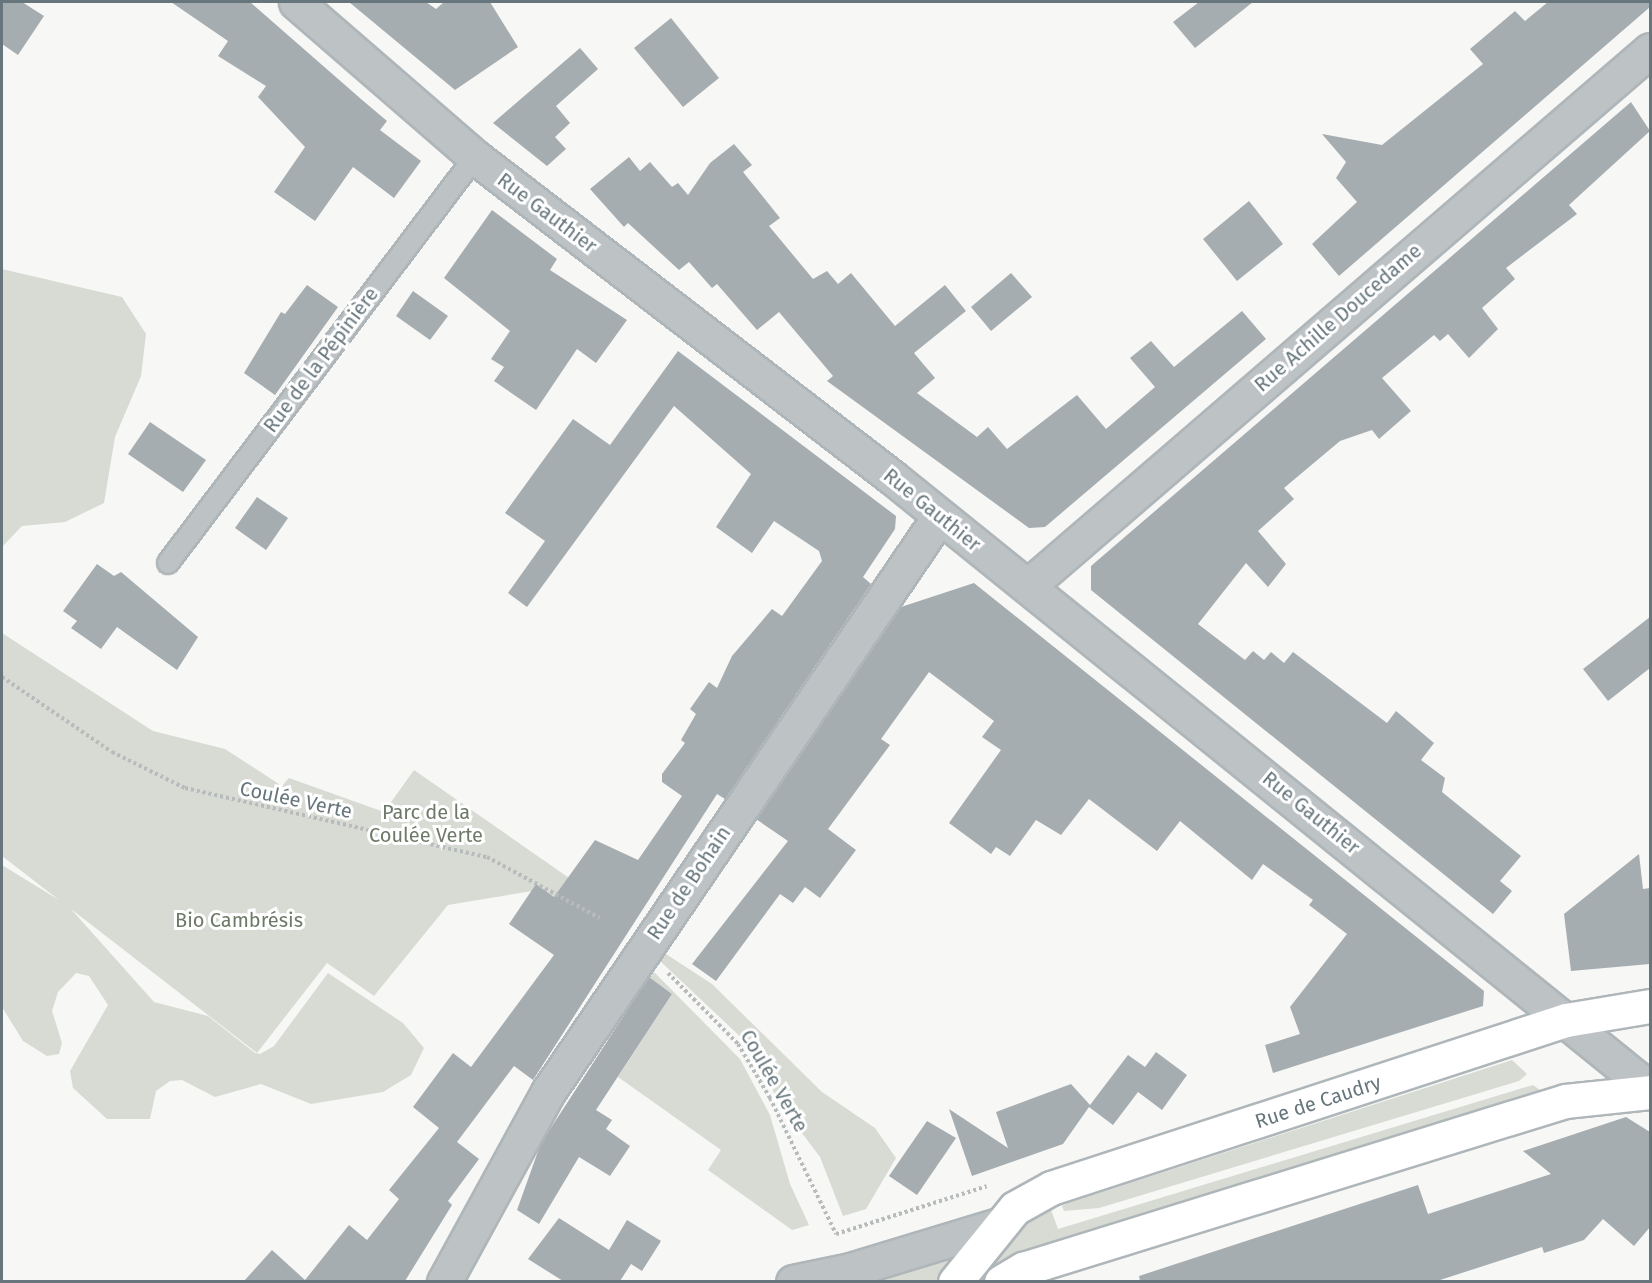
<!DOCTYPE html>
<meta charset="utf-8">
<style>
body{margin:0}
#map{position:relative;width:1652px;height:1283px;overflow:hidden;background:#f7f7f5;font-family:"Fira Sans",sans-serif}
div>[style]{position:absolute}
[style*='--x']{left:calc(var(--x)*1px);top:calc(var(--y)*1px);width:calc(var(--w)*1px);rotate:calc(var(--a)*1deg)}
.green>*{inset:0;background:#d8dbd4}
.building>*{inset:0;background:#a5adb1}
.path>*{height:4px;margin-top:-2px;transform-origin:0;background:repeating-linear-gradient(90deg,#b7bbbc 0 3px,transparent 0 6px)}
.roads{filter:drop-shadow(2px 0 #afb6b9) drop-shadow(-2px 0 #afb6b9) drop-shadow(0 2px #afb6b9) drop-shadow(0 -2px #afb6b9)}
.lane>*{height:20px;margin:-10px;padding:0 10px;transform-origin:10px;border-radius:10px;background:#bdc2c4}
.street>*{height:33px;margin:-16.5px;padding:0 16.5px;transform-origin:16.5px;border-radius:16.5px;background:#bdc2c4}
.secondary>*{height:33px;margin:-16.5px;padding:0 16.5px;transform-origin:16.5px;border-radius:16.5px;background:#fff}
span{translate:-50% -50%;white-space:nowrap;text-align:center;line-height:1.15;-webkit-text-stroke:6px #fff;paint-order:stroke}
.street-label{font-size:20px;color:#66767c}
.park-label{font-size:20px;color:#6e7a68}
.frame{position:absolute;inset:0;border:3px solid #66767c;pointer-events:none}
</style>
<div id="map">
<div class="green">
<div style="clip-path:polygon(2px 269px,122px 297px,146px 334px,141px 376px,115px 437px,104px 503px,65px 522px,22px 526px,2px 547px)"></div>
<div style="clip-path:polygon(2px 633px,153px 731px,225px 749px,282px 786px,289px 778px,384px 812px,414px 770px,608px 905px,560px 901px,537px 885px,532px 891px,448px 905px,374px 996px,327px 963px,257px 1053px,71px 909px,154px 1002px,208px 1016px,255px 1053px,260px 1054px,274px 1046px,328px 973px,403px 1023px,424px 1048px,411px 1075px,383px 1092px,311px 1104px,261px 1084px,215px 1097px,182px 1080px,170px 1081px,156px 1091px,150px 1119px,107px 1119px,73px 1088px,70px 1071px,108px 1005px,89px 976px,76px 973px,58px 992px,52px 1011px,62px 1043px,59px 1054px,47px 1056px,23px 1041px,2px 1007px,2px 865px,59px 900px,2px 856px)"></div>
<div style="clip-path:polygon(666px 954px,712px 984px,822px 1092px,875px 1128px,896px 1158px,866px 1209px,843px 1216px,820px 1157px,780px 1104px,747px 1043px,660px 961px)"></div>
<div style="clip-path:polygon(654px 972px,740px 1059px,770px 1115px,790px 1184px,809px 1225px,792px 1230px,708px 1170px,721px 1150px,618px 1077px,672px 994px,650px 978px)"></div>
<div style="clip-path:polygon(1512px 1060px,1527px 1074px,1519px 1081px,1099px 1208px,1064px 1211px,1062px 1206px,1068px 1203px)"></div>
<div style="clip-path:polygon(1533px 1085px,1540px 1090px,1529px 1100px,995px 1268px,987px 1265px,1026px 1220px,1044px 1212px,1051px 1210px,1058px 1229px)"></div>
<div style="clip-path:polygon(962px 1248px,938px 1281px,867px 1281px)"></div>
</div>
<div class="building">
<div style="clip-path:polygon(2px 2px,22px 2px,44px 16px,18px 55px,2px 44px)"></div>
<div style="clip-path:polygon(171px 2px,250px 2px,361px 99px,387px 121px,380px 130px,421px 161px,394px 198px,353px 167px,315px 221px,274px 192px,305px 147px,258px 97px,266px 86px,218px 56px,228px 41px)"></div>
<div style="clip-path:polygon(349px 2px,426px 2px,436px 9px,444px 2px,490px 2px,518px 47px,455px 90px)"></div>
<div style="clip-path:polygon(1199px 2px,1253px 2px,1195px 48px,1173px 22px)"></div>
<div style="clip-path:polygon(1548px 2px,1650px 2px,1650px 7px,1339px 276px,1312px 244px,1357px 202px,1336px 178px,1346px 162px,1322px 134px,1382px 145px,1483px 64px,1470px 49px,1515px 11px,1525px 21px)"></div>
<div style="clip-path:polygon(671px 18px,719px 78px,683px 107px,634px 48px)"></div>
<div style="clip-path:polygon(580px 48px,598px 69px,556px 106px,570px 123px,555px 137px,566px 149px,547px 166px,493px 123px)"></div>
<div style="clip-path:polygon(1631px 102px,1650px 131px,1569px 205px,1577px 214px,1506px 268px,1515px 279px,1482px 308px,1498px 329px,1469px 358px,1448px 334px,1440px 341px,1434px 335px,1382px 378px,1411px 411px,1379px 439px,1372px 430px,1340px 441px,1284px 488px,1294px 499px,1258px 531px,1286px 564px,1268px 587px,1246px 563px,1198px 624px,1245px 660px,1253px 651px,1264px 660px,1271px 652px,1284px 663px,1293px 652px,1387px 723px,1396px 711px,1434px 743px,1421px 760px,1445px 778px,1442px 792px,1521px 856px,1500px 881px,1512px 891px,1493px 914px,1091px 590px,1091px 566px)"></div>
<div style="clip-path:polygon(734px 144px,752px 165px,743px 172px,780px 218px,769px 226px,813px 279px,827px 271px,838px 284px,851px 273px,895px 326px,945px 285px,966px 311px,914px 353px,935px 378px,917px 393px,977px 437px,988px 427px,1007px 449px,1077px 395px,1106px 429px,1155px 387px,1130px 358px,1151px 341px,1174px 367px,1242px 311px,1266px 339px,1045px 527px,1029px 528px,827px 381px,833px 376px,779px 312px,757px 330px,717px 284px,712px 288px,689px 262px,679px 270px,628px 223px,624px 227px,590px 189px,629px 157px,640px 171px,650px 162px,672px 187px,678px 183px,688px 195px,710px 163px)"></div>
<div style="clip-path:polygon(1249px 201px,1283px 244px,1237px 281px,1203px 239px)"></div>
<div style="clip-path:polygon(492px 210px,557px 259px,550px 270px,627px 320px,596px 363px,577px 349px,536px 410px,494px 381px,504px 367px,491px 359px,510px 331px,444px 278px)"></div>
<div style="clip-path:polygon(1011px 273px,1032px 297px,991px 331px,971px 307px)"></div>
<div style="clip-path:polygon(307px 285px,338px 307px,275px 395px,244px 373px,281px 312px,285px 314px)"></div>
<div style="clip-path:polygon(413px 291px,448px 316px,430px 340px,396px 316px)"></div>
<div style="clip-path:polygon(678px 351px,896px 516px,895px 529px,863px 577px,871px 584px,725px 799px,717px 794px,533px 1080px,514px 1066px,457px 1142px,479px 1159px,448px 1201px,452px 1205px,405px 1281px,244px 1281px,272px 1250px,305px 1280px,349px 1225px,367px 1240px,399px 1199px,389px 1190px,439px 1128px,413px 1107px,453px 1053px,471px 1067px,554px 955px,509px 924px,536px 884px,554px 897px,595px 840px,638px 860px,682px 796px,662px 782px,662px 774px,685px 743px,681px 740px,696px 714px,690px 709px,709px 682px,717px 688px,732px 656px,772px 609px,782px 616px,822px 561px,819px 551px,774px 521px,752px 553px,716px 527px,751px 474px,674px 406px,527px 607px,508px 593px,545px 541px,505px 513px,573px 419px,610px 445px)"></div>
<div style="clip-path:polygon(150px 422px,206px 460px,183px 492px,128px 454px)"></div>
<div style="clip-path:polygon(257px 497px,288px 518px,266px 550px,235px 528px)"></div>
<div style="clip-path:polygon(97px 564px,114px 576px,121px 572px,198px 637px,177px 670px,117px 627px,101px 649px,71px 628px,77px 621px,63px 611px)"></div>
<div style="clip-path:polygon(974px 583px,1484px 991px,1483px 1006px,1273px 1073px,1265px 1045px,1300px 1034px,1290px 1007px,1347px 934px,1309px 905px,1313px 900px,1263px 864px,1252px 880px,1180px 821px,1157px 851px,1089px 799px,1061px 835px,1036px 820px,1010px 856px,996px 847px,991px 854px,949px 823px,1001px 750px,982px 737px,994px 721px,929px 672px,881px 739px,890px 745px,828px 829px,856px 850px,820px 898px,805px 887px,793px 903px,780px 894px,716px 981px,692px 964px,788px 841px,756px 819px,901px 607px)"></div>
<div style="clip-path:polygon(1650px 617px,1650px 668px,1608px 701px,1583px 669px)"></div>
<div style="clip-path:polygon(1639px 854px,1643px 889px,1650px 888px,1650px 964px,1571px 971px,1564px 914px)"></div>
<div style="clip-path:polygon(649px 977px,672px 994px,596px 1110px,612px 1120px,606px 1129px,630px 1146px,610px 1176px,579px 1157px,539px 1224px,517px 1210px,541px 1143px)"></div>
<div style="clip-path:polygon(1156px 1052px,1187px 1075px,1162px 1110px,1138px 1092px,1113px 1125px,1089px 1107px,1063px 1144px,972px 1176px,949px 1109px,1008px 1148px,996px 1112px,1071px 1084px,1090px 1105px,1128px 1055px,1145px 1067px)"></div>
<div style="clip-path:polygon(1626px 1117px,1650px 1132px,1650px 1227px,1634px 1246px,1603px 1219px,1584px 1240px,1544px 1253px,1542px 1247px,1437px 1281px,1140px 1281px,1139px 1276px,1418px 1185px,1428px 1214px,1551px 1174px,1523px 1151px)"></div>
<div style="clip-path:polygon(927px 1121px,956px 1138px,917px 1195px,889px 1176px)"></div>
<div style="clip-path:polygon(559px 1218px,609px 1250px,627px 1220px,661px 1241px,642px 1271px,631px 1264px,620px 1281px,563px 1281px,528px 1259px)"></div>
</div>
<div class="path">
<div style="--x:2;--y:677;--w:133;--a:34.3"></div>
<div style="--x:112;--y:752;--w:81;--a:26.3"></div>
<div style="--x:185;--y:788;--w:310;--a:12.9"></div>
<div style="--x:487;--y:857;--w:128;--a:28.4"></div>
<div style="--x:668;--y:973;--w:100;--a:45.4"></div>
<div style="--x:738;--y:1044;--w:63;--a:59.3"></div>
<div style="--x:770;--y:1098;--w:151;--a:64.1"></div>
<div style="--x:836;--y:1234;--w:158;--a:-17.6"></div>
</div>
<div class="roads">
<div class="lane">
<div style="--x:168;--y:563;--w:509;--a:-52.9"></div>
</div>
<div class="street">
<div style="--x:296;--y:2;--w:237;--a:40.9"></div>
<div style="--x:475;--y:157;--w:527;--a:37.52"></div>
<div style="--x:893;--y:478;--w:973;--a:38.91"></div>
<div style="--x:1028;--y:586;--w:821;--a:-40.75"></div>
<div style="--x:444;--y:1282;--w:217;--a:-61.3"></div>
<div style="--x:548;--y:1092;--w:695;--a:-55.78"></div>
<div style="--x:793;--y:1282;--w:58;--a:-11.9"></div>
<div style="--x:850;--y:1270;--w:155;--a:-16.9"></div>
</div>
<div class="secondary">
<div style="--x:955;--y:1282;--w:95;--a:-51"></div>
<div style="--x:1015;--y:1208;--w:41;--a:-29.1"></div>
<div style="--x:1051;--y:1188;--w:542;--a:-18.07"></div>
<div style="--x:1566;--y:1020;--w:85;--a:-9.5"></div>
<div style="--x:1001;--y:1282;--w:26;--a:-31"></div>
<div style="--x:1023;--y:1269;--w:567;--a:-17.22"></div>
<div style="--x:1565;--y:1101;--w:85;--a:-6"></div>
</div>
</div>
<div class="street-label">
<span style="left:547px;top:213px;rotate:37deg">Rue Gauthier</span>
<span style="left:1338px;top:318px;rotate:-41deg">Rue Achille Doucedame</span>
<span style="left:321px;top:360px;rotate:-53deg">Rue de la Pépinière</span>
<span style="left:932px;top:510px;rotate:39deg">Rue Gauthier</span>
<span style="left:296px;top:800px;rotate:12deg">Coulée Verte</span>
<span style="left:1311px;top:813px;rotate:39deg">Rue Gauthier</span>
<span style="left:689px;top:883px;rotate:-56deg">Rue de Bohain</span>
<span style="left:774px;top:1081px;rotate:60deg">Coulée Verte</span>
<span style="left:1318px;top:1102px;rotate:-18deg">Rue de Caudry</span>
</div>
<div class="park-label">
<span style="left:426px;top:824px">Parc de la<br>Coulée Verte</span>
<span style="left:239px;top:920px">Bio Cambrésis</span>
</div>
<div class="frame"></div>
</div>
